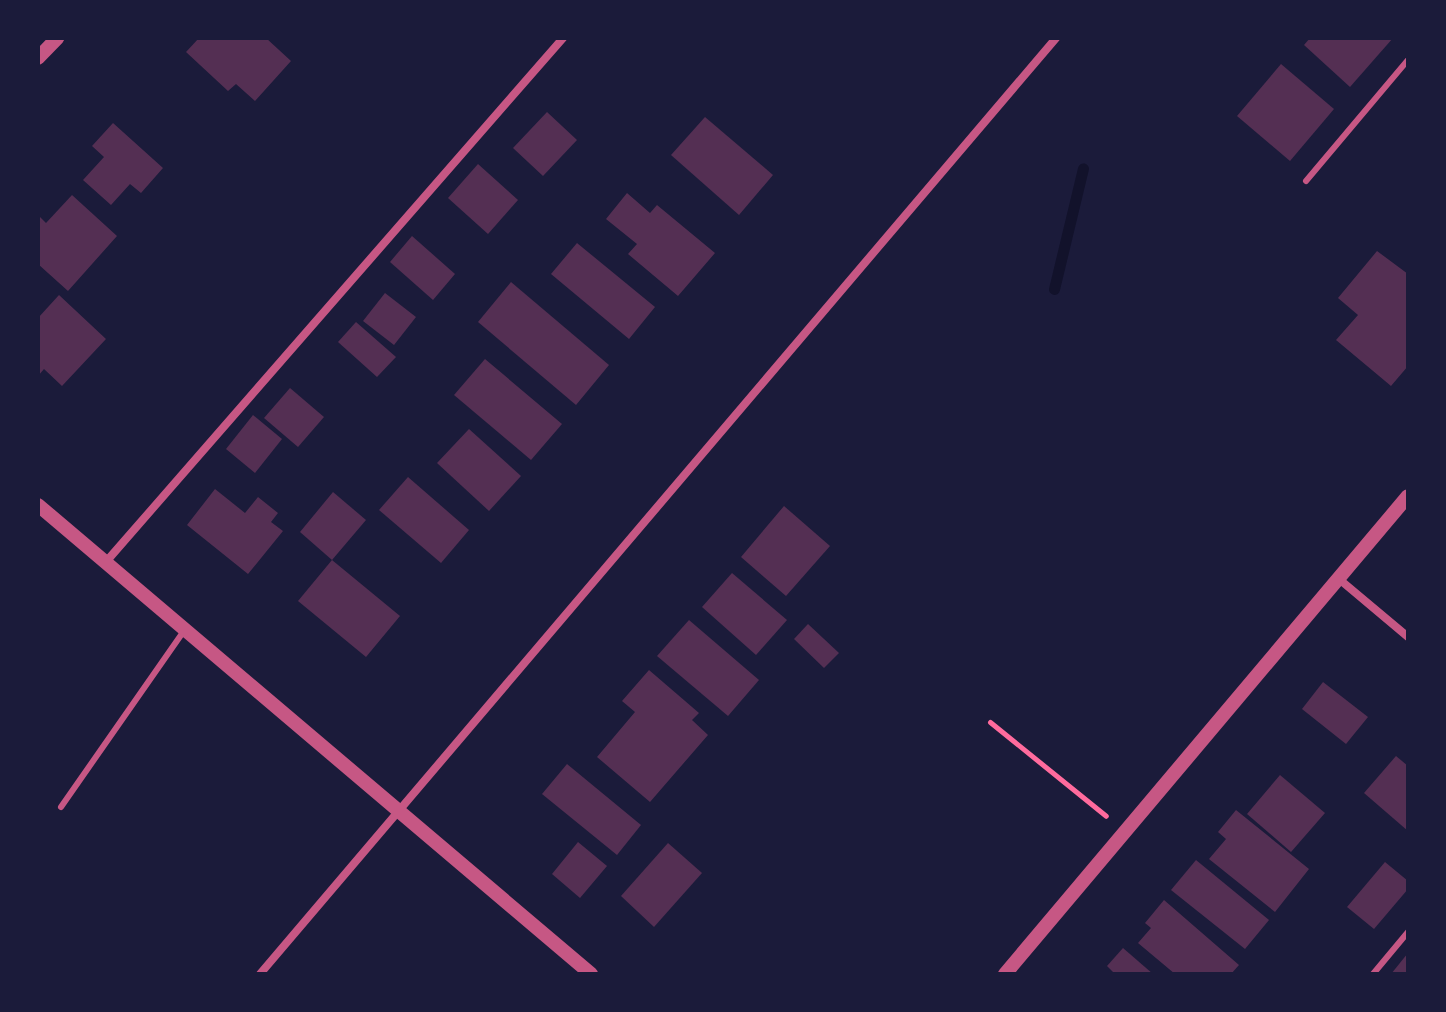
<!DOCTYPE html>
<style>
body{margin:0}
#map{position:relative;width:1446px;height:1012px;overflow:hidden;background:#1b1b3a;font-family:Arial,sans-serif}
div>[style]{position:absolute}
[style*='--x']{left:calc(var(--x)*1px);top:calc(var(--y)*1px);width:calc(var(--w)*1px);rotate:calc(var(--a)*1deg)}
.stream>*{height:11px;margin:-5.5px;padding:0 5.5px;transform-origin:5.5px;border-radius:5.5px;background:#12122b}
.building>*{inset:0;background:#542f53}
.path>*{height:5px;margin:-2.5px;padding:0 2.5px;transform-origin:2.5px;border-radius:2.5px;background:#ff6b9d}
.service>*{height:6px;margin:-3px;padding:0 3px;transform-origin:3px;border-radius:3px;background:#c65784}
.minor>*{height:8px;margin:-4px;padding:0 4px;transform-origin:4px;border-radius:4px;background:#c65784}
.tertiary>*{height:14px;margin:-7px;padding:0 7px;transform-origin:7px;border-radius:7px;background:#c65784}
span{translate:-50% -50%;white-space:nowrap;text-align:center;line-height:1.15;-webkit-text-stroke:8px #1b1b3a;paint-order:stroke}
.frame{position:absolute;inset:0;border:40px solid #1b1b3a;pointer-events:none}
</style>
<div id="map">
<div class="stream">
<div style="--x:1054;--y:289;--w:124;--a:-76.5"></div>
</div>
<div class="building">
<div style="clip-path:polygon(199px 38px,266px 38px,291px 61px,255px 101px,236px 84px,228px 91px,186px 52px)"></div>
<div style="clip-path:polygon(1310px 38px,1393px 38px,1350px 87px,1304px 45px)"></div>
<div style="clip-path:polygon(1281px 64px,1334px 109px,1290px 161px,1237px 116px)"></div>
<div style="clip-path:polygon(547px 112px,577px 140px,543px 176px,513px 148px)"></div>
<div style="clip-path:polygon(705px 117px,773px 175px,739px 215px,671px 155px)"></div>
<div style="clip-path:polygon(113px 123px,163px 168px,141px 193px,130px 184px,111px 205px,83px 180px,104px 157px,92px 146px)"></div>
<div style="clip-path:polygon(478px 164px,518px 200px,488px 234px,448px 198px)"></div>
<div style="clip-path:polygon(627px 193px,650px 213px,657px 205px,715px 253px,678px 296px,628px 254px,637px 244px,606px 219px)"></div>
<div style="clip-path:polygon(72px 195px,117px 236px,68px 291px,38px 264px,38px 215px,46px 223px)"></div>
<div style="clip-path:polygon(412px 236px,455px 274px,433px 300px,390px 262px)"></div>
<div style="clip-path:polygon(577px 243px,655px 307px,629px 339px,551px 274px)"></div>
<div style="clip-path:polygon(1377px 251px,1408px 274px,1408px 366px,1391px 386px,1336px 340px,1358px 315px,1338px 298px)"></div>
<div style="clip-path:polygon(511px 282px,609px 365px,576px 405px,478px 322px)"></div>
<div style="clip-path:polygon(385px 293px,416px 317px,394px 345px,363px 321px)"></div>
<div style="clip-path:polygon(59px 295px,106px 339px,62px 386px,44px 369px,38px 376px,38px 318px)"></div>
<div style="clip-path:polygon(356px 322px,396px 357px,377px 377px,338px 342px)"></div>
<div style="clip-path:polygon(485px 359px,562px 424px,531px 460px,454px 395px)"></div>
<div style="clip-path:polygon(290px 388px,324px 417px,298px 447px,264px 418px)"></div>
<div style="clip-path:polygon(253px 415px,282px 439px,255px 473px,226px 449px)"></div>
<div style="clip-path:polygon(469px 429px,521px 476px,489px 511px,437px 463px)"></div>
<div style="clip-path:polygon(408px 477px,469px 530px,441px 563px,379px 510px)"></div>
<div style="clip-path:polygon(215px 489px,245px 513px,258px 497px,278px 513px,271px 522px,283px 531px,248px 574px,187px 525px)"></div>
<div style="clip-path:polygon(333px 492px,366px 520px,332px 560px,300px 532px)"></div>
<div style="clip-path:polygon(784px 506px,830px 546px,786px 596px,741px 557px)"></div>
<div style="clip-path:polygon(332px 560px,400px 616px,366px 657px,298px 601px)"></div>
<div style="clip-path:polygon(732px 573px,787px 620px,756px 655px,702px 607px)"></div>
<div style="clip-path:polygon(689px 620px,759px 680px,728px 716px,657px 656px)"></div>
<div style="clip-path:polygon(808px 624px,839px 653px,824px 668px,794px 639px)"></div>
<div style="clip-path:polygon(649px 670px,699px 713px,692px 720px,708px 735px,650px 802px,597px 757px,635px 712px,622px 701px)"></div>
<div style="clip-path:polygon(1323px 682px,1368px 717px,1346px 744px,1302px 709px)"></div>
<div style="clip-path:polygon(1396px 756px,1408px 766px,1408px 831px,1364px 793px)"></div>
<div style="clip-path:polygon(567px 764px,641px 825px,617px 855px,542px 794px)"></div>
<div style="clip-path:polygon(1280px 775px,1325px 813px,1291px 852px,1247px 814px)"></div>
<div style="clip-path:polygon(1236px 810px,1309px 869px,1275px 912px,1209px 859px,1226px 839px,1218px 832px)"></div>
<div style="clip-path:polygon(578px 842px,607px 866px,580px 898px,552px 874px)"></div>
<div style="clip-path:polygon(668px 843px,702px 873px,654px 927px,621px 896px)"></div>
<div style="clip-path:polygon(1196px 860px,1269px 920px,1245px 949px,1171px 890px)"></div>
<div style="clip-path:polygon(1385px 862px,1408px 881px,1408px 889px,1374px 929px,1347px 907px)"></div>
<div style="clip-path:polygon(1164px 900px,1239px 965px,1231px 974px,1175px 974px,1138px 943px,1151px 928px,1145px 923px)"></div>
<div style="clip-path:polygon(1123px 948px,1153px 974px,1115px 974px,1107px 966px)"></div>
<div style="clip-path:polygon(1408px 953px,1408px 974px,1391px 974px)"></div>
</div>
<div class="path">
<div style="--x:990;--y:722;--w:149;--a:39"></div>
</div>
<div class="service">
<div style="--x:1306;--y:181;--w:158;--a:-49.9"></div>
<div style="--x:61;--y:807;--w:215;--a:-55.1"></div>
<div style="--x:1373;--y:974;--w:55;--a:-50.2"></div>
</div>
<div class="minor">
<div style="--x:105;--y:563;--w:697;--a:-48.9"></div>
<div style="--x:1339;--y:579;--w:90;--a:40"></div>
<div style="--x:260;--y:974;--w:1229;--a:-49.62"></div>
</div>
<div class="tertiary">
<div style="--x:38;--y:58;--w:28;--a:-46"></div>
<div style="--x:38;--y:505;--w:725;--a:40.3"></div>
<div style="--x:1005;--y:974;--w:625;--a:-49.87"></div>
</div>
<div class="frame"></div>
</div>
